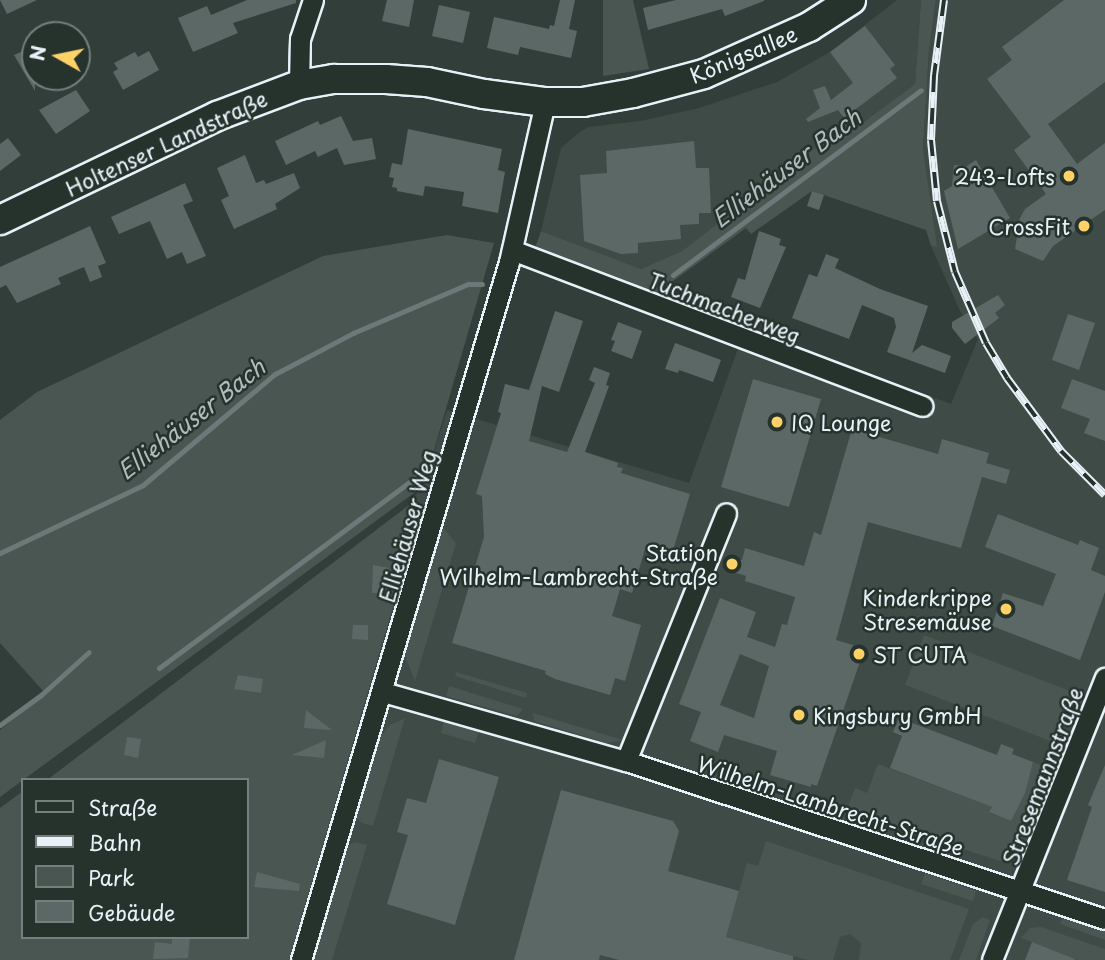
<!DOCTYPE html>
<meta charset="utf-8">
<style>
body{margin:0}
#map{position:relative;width:1105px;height:960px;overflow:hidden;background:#323e39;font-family:"Playpen Sans",sans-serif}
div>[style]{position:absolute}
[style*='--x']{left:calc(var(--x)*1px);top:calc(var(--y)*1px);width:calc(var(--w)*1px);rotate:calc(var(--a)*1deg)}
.built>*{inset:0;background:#3f4b46}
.green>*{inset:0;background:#495651}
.stream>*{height:5px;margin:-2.5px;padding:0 2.5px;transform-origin:2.5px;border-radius:2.5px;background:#6d7978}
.building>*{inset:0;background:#5c6865}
.roads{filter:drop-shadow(2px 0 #e8f1f8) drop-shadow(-2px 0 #e8f1f8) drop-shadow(0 2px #e8f1f8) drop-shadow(0 -2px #e8f1f8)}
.street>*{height:19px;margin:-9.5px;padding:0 9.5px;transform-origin:9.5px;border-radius:9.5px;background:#26332d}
.secondary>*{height:28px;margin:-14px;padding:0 14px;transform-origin:14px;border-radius:14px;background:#26332d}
.rail>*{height:8px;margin-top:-4px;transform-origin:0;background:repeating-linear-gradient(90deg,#26332d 0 16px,#e8f1f8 0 32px);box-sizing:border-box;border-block:2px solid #e8f1f8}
.dots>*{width:19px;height:19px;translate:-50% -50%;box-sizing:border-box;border:4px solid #26332d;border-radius:50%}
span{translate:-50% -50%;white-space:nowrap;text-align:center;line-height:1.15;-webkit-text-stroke:5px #26332d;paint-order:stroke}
.street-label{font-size:21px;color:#e8f1f8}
.poi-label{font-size:21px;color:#e8f1f8}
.right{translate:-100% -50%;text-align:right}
.left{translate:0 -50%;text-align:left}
.water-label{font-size:23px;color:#b1bbbe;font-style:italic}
.legend{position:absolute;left:21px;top:778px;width:228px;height:161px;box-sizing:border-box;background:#26332d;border:2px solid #747f7e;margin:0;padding:9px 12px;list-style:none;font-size:21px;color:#e8f1f8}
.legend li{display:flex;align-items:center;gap:14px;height:35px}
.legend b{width:35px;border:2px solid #747f7e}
.north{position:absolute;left:21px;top:21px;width:70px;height:70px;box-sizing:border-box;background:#26332d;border:2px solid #747f7e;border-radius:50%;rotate:279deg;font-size:19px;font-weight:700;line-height:28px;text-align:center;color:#e8f1f8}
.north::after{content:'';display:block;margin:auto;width:24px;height:32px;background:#ffd166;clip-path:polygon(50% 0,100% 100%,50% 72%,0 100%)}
</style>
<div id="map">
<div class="built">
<div style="clip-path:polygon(897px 0,921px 0,915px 84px,853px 130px,849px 127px,820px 149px,815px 148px,682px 251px,641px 269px,541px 231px,561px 148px,580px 132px,588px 127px,640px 121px,699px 108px,777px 82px,830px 52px)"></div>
<div style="clip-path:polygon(936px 0,1105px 0,1105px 960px,289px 960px,421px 513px,409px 505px,425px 481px,447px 410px,689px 483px,739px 346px,930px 410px,935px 398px,951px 404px,978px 339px,960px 311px,931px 246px,936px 247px,923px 149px,929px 50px)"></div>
</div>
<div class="green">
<div style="clip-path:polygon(603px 0,633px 0,649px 69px,603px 76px)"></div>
<div style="clip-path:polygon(921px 0,936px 0,929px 50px,923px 149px,937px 247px,931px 246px,926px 230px,812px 191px,751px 234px,746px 228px,654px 295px,535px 248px,541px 231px,641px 269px,682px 251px,815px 148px,820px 149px,850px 127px,853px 130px,915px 84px)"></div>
<div style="clip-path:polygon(447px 235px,494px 243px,425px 481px,418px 490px,0 797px,0 730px,45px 693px,0 643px,0 420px,37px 392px,323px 256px)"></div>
<div style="clip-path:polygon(409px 505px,421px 512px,289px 960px,0 960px,0 808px,23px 791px,23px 937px,247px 937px,247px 780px,47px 780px)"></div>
<div style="clip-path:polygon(442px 527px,456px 543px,415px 681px,405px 656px,406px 646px)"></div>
<div style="clip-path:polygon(924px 635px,1078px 694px,1058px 744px,905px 685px)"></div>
<div style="clip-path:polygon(456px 672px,527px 693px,526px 698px,455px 676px)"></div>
<div style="clip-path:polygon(449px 686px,523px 709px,517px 716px,446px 696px)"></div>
<div style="clip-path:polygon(533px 713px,623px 740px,607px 743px,534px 721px)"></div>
<div style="clip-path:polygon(405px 718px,373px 826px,362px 823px,357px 819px,357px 811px,380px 737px,390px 725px)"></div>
<div style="clip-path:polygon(444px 722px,479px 731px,475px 743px,441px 733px)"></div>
<div style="clip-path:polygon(1033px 762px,1049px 768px,1020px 844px,1008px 858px,1000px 861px,846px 811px,855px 788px,867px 793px,878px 764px,992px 807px,990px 813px,1011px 821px)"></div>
<div style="clip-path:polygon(766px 841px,969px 909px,950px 960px,859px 960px,861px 943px,850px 934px,840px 937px,833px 960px,808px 960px,726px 937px,747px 863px,758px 866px)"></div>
<div style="clip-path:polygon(354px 842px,367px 845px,332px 960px,312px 960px,346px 848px)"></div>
<div style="clip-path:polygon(925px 873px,976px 891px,973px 901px,921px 884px)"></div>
<div style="clip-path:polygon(1064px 914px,1105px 928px,1105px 940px,1060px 924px)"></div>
<div style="clip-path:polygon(983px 917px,990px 920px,976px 960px,959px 960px,973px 924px)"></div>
<div style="clip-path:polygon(1041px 927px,1105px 949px,1105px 960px,1078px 960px,1021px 938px,1030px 928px)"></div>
</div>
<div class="stream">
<div style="--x:673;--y:275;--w:309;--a:-36.7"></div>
<div style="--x:0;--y:553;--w:158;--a:-25.4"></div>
<div style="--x:143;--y:485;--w:172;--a:-40.1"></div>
<div style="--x:275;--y:374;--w:88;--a:-27.7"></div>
<div style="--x:353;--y:333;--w:125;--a:-23.1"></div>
<div style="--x:468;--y:284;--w:14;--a:0"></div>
<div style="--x:159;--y:668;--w:324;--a:-36.6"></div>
<div style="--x:0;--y:725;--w:51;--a:-36.2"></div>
<div style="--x:41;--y:695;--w:64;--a:-41.9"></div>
</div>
<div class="building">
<div style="clip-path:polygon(0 0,37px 0,7px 14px)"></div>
<div style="clip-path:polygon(247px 0,296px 0,296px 3px,233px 23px,238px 33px,193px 52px,178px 18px,207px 6px,211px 15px)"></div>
<div style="clip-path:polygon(387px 0,414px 0,409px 27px,382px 21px)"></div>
<div style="clip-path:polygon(560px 0,575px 0,569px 29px,577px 31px,571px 58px,520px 47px,518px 55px,487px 48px,494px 17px,549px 29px,550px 25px,554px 26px)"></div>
<div style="clip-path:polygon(676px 0,764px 0,764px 1px,725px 16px,722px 9px,648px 30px,643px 8px)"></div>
<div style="clip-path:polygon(1064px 0,1105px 0,1105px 82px,1048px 124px,1077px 164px,1105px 143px,1105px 210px,1053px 246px,1043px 261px,1015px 249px,1020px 218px,1025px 209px,1046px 194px,1014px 150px,1031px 137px,987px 79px,1012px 60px,1002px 47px)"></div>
<div style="clip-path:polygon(439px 5px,470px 12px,463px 43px,432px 36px)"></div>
<div style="clip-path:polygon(865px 26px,895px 65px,890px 69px,897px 78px,844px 118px,838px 110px,808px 122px,806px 119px,820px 108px,813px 90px,825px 86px,831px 100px,853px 83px,830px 52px)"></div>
<div style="clip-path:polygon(35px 46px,35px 91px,14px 55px)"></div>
<div style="clip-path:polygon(149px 51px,159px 70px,123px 90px,113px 72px,118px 69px,114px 63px,135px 52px,138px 57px)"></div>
<div style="clip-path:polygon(76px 90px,90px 111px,56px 134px,39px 110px)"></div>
<div style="clip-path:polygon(341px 116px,353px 141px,372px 138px,376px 159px,344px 165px,337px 148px,318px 157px,315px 151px,286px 165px,275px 141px,318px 121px,320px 125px)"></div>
<div style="clip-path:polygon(408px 129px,502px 149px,498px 170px,505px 172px,498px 213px,462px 206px,464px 192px,425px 186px,423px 196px,397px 191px,397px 188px,392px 187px,394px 178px,389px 177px,392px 163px,402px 165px)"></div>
<div style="clip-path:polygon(8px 138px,21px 155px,0 171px,0 144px)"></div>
<div style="clip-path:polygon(694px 141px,696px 168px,709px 168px,711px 213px,699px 213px,699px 224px,680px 225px,681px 239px,638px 243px,638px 253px,621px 254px,584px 241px,580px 175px,607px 173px,606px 151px)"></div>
<div style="clip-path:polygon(245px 155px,256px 183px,264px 180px,266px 184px,294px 173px,300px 188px,275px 204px,277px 209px,234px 229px,221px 200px,229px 196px,217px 168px)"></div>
<div style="clip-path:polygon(976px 160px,1010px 218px,958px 249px,944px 191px,952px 186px,954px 165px,967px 166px)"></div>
<div style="clip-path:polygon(185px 183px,193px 201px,183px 205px,206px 256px,187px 264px,182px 252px,167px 259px,150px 221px,119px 234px,111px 217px)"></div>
<div style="clip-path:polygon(812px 191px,824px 195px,819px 210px,807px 206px)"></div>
<div style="clip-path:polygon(90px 226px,106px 263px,98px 266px,102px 277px,90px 282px,84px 267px,58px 278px,61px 284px,17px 303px,6px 285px,0 288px,0 267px)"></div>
<div style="clip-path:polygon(759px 231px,781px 239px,779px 245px,786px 247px,760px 308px,731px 297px,738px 278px,745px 280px)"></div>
<div style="clip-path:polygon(826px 254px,839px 259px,835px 268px,880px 289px,928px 306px,912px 353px,922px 345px,951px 356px,945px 373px,887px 352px,896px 327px,894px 318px,862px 305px,849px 339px,792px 318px,809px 274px,817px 277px)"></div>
<div style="clip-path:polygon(998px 295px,1005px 305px,995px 313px,999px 318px,965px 344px,952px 328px,952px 322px)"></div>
<div style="clip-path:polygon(555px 311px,583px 321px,559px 392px,542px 386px,529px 441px,567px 452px,595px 383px,589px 380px,594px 367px,610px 373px,606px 385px,609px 386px,585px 452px,618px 463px,617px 467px,623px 468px,621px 473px,690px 494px,671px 557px,645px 549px,632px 593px,620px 589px,612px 616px,641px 625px,625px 681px,615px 678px,610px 695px,555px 679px,545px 674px,546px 671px,452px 643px,484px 537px,482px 496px,476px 494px,501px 413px,498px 412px,505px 384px,529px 390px)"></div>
<div style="clip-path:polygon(1068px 314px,1095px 323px,1079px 370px,1052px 360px)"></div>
<div style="clip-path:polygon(618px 322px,642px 331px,632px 359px,611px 351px,615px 341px,611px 340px)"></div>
<div style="clip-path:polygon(675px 343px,721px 360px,713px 382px,679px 370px,678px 373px,665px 369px)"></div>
<div style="clip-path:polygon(753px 379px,821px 399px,789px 507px,721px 487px)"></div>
<div style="clip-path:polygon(1072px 379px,1105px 391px,1105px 441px,1084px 433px,1090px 419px,1061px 408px)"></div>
<div style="clip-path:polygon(evenodd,852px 429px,938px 454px,942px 439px,989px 453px,986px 463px,1010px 470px,1006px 484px,982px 477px,961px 548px,868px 522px,836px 640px,853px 645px,852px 649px,863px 653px,817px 786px,811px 784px,811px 787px,770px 775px,777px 751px,724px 735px,718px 752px,690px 741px,701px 712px,679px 704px,720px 598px,756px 612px,747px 637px,775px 647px,782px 624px,787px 625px,795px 597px,745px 581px,746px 576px,727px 570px,730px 557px,742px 560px,745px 548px,804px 566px,814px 532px,821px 535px,852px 429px,740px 654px,769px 666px,754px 718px,720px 705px,740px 654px)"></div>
<div style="clip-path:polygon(998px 514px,1078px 545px,1080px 540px,1099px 548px,1091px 570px,1105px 576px,1105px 592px,1080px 660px,992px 626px,1003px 593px,1043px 606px,1056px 574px,985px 547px)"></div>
<div style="clip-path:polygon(373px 565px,389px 568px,388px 593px,372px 593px)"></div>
<div style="clip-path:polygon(353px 625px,368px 625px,368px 640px,352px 639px)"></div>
<div style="clip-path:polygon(238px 675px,263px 679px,261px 693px,234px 689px)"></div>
<div style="clip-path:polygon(306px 710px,332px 730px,304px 728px)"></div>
<div style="clip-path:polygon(899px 718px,997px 755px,1001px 744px,1014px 749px,1012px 754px,1033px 762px,1025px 793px,1011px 821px,989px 812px,992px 807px,890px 768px,902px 736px,893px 732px)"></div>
<div style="clip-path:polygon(127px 737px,141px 739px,138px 758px,124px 755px)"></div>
<div style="clip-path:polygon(326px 740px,324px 758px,292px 755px)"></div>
<div style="clip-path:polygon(439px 759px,499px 777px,455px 925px,387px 904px,408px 835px,397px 832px,407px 798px,426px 803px)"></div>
<div style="clip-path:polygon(1105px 765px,1105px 892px,1067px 880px,1092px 807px,1088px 805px)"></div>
<div style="clip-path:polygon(561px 790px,673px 821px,679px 831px,668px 871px,739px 891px,726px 937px,793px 956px,793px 960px,619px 960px,600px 955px,599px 960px,514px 960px)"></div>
<div style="clip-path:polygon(257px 872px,300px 884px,299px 891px,254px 887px)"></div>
<div style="clip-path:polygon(172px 937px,190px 937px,188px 958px,153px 959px,155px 942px,172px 944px)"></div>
<div style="clip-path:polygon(1032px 942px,1075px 959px,1075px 960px,1025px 960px)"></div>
</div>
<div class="roads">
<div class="street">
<div style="--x:299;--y:85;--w:46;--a:-88.8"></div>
<div style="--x:300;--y:39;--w:41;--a:-71.6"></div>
<div style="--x:512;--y:250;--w:439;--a:20.8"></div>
<div style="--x:383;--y:692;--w:253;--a:15.9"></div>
<div style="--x:626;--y:761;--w:504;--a:18.26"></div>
<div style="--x:626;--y:761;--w:267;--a:-68"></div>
<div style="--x:301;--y:960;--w:728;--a:-73.41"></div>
<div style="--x:509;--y:262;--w:164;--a:-77.3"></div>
<div style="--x:992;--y:960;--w:304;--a:-68.2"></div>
</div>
<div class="secondary">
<div style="--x:0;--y:220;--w:241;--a:-25.6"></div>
<div style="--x:217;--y:116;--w:88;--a:-20.7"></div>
<div style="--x:299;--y:85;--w:36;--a:-10"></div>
<div style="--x:334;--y:79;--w:52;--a:0"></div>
<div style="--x:386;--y:79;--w:41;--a:4.2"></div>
<div style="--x:427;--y:82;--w:58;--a:11.9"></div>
<div style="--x:484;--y:94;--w:62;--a:7.5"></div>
<div style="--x:545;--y:102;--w:38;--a:0"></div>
<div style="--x:583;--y:102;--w:51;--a:-10.2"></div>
<div style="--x:633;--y:93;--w:73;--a:-15"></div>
<div style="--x:704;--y:74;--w:115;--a:-24.1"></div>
<div style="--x:809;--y:27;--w:50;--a:-32.7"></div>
</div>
</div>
<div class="rail">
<div style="--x:944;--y:0;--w:77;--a:97.5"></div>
<div style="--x:934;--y:76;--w:64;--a:92.7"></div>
<div style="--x:931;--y:140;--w:61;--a:84.4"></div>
<div style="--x:937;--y:201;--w:73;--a:75.8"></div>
<div style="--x:955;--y:272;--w:77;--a:66.4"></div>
<div style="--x:986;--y:343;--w:41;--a:59"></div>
<div style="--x:1007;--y:378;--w:91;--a:53.5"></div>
<div style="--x:1061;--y:451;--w:62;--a:45"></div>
</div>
<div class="dots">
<div style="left:1069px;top:176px;background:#ffd166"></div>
<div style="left:1084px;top:226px;background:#ffd166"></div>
<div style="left:777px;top:422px;background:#ffd166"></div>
<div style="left:732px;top:564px;background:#ffd166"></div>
<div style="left:1006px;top:609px;background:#ffd166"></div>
<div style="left:859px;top:654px;background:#ffd166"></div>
<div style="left:799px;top:715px;background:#ffd166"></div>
</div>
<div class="street-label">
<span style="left:743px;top:54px;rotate:-23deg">Königsallee</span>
<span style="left:166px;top:143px;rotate:-25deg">Holtenser Landstraße</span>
<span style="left:725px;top:307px;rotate:21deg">Tuchmacherweg</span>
<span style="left:407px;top:526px;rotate:-74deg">Elliehäuser Weg</span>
<span style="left:1042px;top:776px;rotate:-69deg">Stresemannstraße</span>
<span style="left:831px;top:805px;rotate:18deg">Wilhelm-Lambrecht-Straße</span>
</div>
<div class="poi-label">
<span class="right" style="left:1055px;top:176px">243-Lofts</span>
<span class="right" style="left:1070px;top:226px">CrossFit</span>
<span class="left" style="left:791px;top:422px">IQ Lounge</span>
<span class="right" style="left:718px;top:564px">Station<br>Wilhelm-Lambrecht-Straße</span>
<span class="right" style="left:992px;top:609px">Kinderkrippe<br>Stresemäuse</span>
<span class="left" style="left:873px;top:654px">ST CUTA</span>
<span class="left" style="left:813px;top:715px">Kingsbury GmbH</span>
</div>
<div class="water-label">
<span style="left:786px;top:168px;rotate:-37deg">Elliehäuser Bach</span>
<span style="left:191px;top:419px;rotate:-38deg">Elliehäuser Bach</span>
</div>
<ul class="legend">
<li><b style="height:9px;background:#26332d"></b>Straße</li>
<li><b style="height:9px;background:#e8f1f8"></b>Bahn</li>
<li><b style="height:19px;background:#495651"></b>Park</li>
<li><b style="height:19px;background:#5c6865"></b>Gebäude</li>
</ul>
<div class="north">N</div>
</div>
